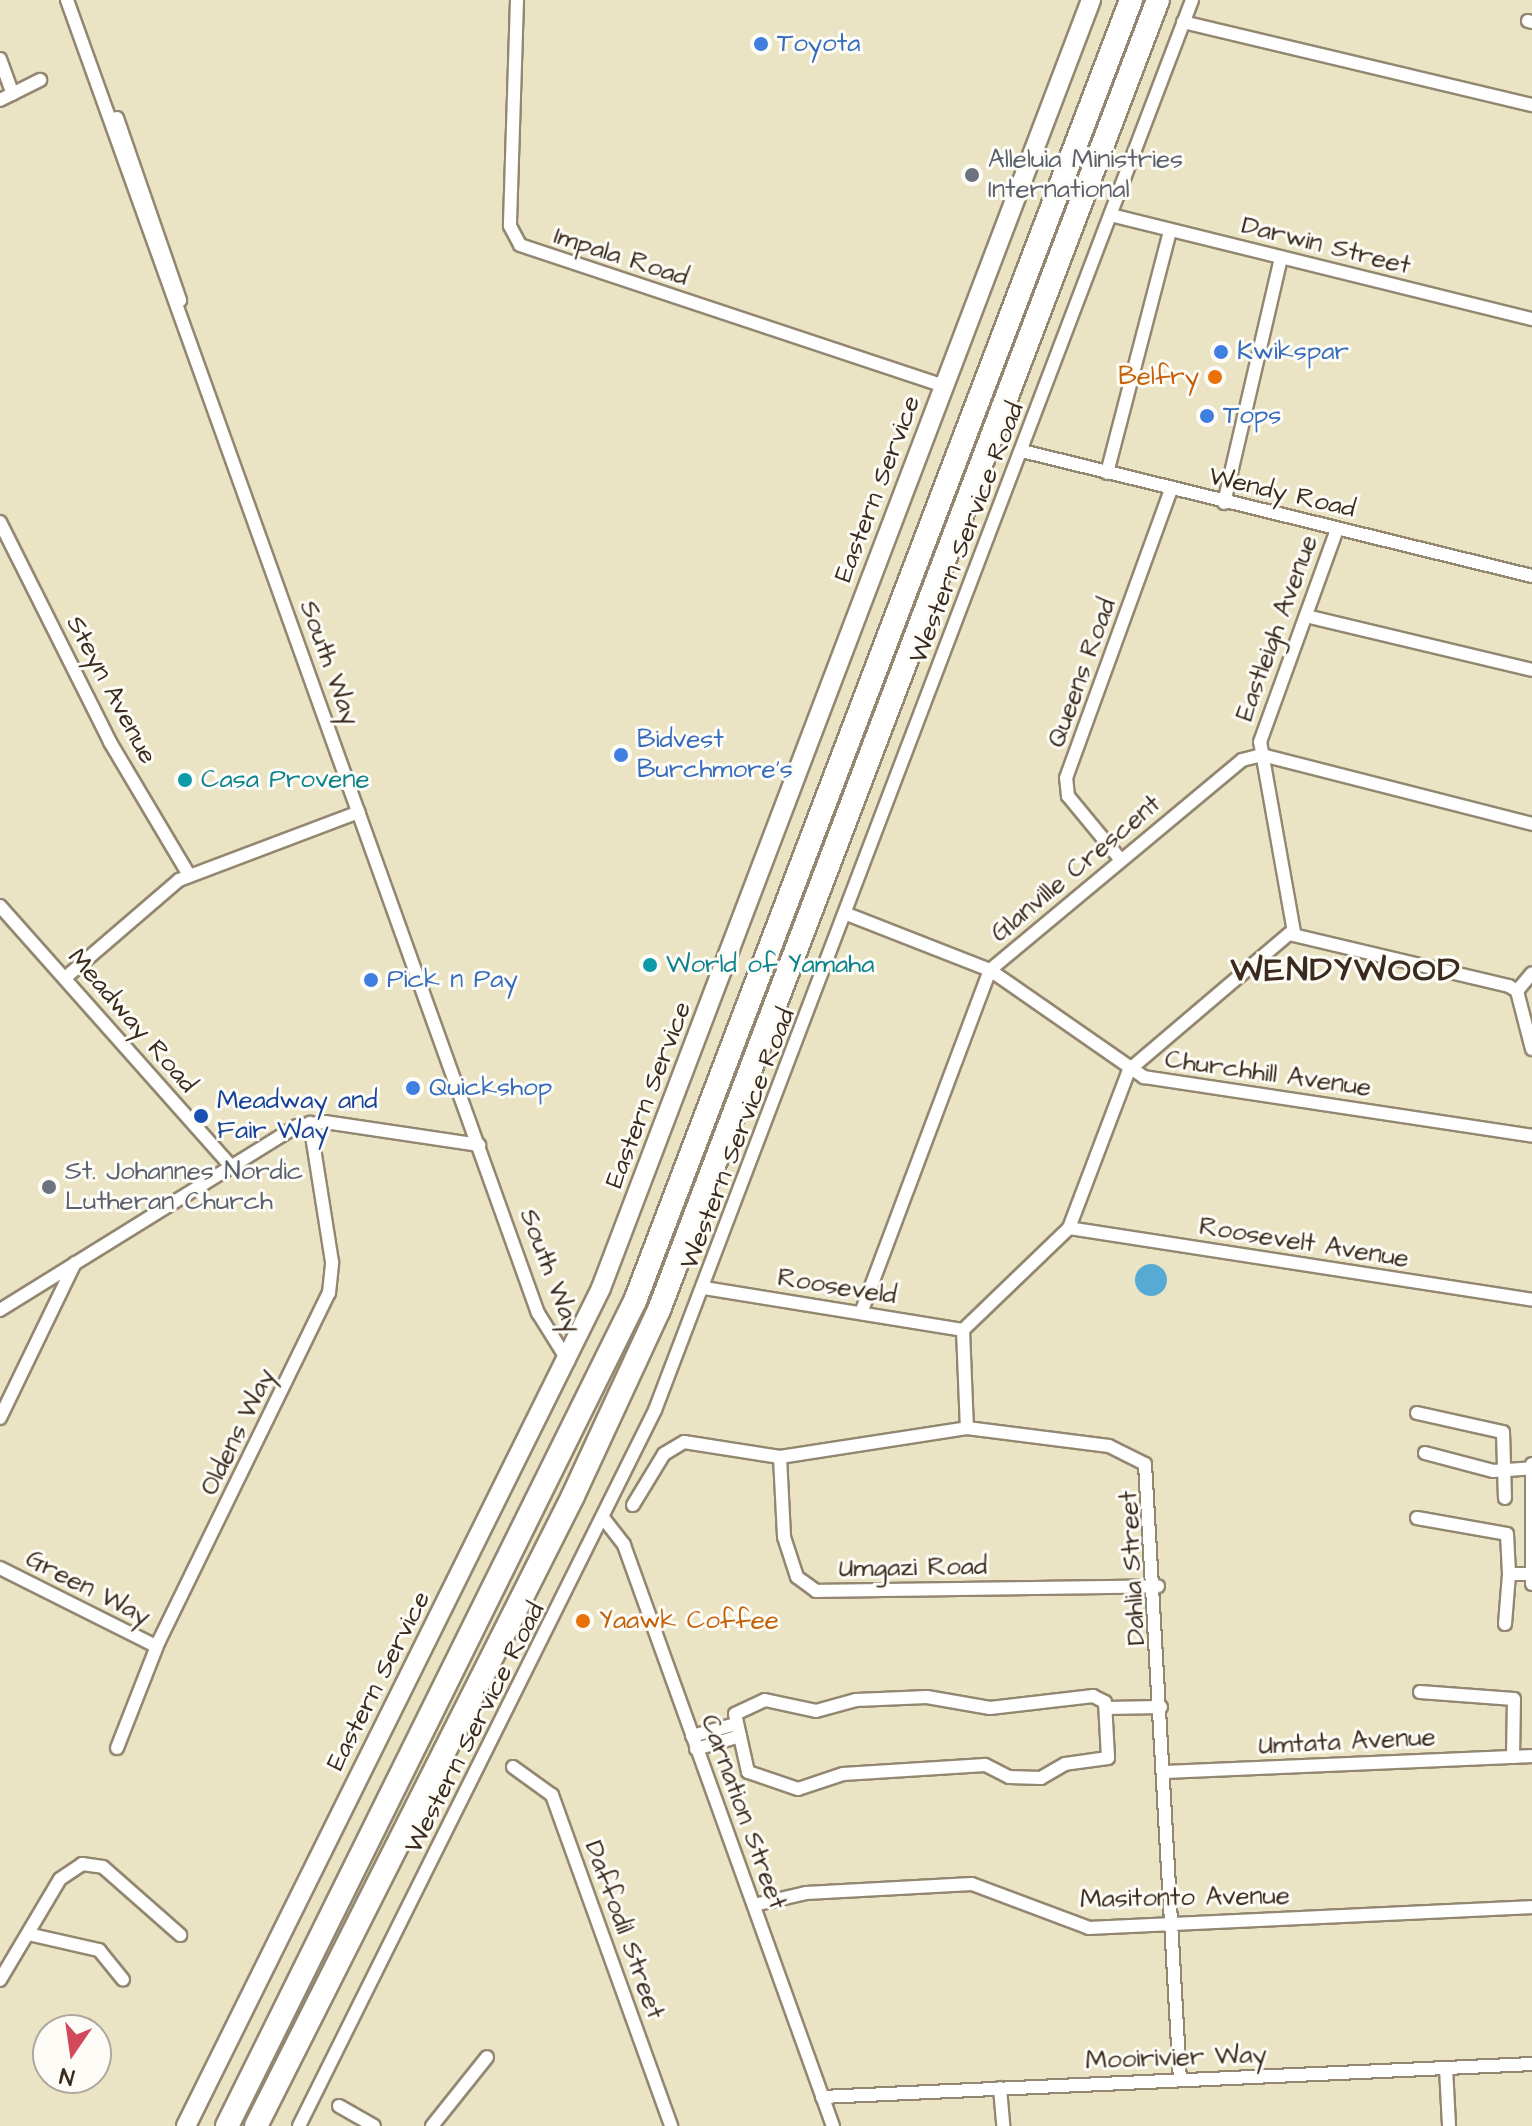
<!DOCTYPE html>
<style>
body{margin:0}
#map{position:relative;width:1532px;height:2126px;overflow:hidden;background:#ebe4c4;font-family:"Architects Daughter",sans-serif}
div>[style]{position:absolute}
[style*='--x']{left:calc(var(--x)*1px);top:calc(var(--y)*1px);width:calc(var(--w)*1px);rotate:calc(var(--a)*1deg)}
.water>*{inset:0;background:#57aad3}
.round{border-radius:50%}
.roads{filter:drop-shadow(2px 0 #938771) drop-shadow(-2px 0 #938771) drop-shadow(0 2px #938771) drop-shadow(0 -2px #938771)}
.minor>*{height:12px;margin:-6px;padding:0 6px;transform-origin:6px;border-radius:6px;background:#fff}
.primary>*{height:18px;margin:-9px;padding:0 9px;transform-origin:9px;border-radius:9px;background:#fff}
.motorway>*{height:22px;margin:-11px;padding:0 11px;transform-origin:11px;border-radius:11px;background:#fff}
.dots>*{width:22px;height:22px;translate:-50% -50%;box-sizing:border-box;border:4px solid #fdfcf7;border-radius:50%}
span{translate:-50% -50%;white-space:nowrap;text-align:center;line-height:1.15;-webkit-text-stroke:6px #fdfcf7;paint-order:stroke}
.shop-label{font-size:26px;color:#366cbe}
.left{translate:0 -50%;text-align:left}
.worship-label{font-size:26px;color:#5b616d}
.street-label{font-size:26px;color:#3b2a1e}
.food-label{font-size:26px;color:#c56008}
.right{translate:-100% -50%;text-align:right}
.culture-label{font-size:26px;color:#0d838f}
.transit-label{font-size:26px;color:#164399}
.district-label{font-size:34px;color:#3b2a1e;font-weight:700;letter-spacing:2px}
.north{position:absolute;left:32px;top:2014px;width:80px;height:80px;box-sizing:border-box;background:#fdfcf7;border:2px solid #afa8a0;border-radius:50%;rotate:193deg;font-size:22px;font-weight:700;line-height:32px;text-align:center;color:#3b2a1e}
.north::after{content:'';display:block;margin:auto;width:28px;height:36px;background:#d1495b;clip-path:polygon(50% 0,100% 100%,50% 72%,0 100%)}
</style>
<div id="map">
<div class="water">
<div class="round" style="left:1135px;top:1264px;width:32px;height:32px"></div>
</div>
<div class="roads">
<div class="minor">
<div style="--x:67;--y:0;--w:1395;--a:70.27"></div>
<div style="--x:538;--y:1313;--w:57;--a:58"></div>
<div style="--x:517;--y:0;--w:226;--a:91.8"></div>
<div style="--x:510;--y:226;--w:21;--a:62"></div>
<div style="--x:520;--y:245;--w:448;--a:18.4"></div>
<div style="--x:1528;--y:21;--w:4;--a:14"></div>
<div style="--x:1183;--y:22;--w:359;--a:13.4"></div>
<div style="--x:0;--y:59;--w:37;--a:70"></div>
<div style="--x:0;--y:100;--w:45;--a:-26.6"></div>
<div style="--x:117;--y:118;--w:193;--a:70.9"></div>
<div style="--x:1111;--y:215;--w:434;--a:13.9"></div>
<div style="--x:1022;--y:451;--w:525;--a:13.77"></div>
<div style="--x:1107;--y:473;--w:250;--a:-75.4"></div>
<div style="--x:1224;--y:503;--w:252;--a:-76.9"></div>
<div style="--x:0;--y:522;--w:246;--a:63.4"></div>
<div style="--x:110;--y:742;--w:155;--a:59.3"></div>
<div style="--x:1306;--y:616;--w:232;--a:13.4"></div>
<div style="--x:1120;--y:859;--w:82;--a:-129.5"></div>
<div style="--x:1068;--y:796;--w:18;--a:-96"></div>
<div style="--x:1066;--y:778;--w:307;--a:-70"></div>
<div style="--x:0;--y:906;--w:346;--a:48.4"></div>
<div style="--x:847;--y:914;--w:154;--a:21.4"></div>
<div style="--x:990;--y:970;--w:188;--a:34.8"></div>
<div style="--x:1144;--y:1077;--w:392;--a:8.6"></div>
<div style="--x:1294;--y:932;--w:193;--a:-100.1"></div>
<div style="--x:1260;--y:742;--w:226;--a:-70.1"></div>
<div style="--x:65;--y:978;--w:150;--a:-40.7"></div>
<div style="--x:179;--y:880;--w:192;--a:-20.7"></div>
<div style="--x:1517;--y:991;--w:23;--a:-50"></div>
<div style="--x:1069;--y:1228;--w:469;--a:8.8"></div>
<div style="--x:704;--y:1288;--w:262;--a:9.2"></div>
<div style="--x:0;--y:1310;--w:349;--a:-31.8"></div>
<div style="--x:297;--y:1126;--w:28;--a:-8"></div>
<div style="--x:325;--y:1122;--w:156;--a:8.5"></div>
<div style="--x:861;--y:1313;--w:366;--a:-69.4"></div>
<div style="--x:990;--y:970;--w:328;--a:-39.8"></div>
<div style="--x:1242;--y:760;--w:21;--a:-14"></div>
<div style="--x:1262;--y:755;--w:279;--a:14.3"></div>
<div style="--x:963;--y:1330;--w:147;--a:-43.9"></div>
<div style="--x:1069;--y:1228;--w:169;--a:-69.2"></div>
<div style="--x:1129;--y:1070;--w:210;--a:-40.4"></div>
<div style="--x:1289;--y:934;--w:226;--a:13.3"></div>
<div style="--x:1509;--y:986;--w:9;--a:32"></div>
<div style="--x:1517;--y:991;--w:60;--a:75.5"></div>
<div style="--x:963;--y:1330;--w:98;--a:87.7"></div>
<div style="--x:1417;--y:1413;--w:88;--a:12.5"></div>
<div style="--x:1503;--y:1432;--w:66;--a:88.3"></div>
<div style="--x:0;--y:1418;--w:172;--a:-64.2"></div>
<div style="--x:1425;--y:1453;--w:70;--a:14.8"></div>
<div style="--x:1493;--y:1471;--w:39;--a:-4"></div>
<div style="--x:780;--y:1457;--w:80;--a:87.1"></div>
<div style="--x:784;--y:1537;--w:42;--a:72"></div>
<div style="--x:797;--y:1577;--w:24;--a:36"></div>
<div style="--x:816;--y:1591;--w:342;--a:-0.8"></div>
<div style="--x:1532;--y:1464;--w:120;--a:90"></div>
<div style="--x:633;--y:1505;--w:60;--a:-58.7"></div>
<div style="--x:664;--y:1454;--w:23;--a:-31"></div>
<div style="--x:684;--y:1442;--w:97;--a:8.9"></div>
<div style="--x:780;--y:1457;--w:189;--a:-8.8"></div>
<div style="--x:967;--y:1428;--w:143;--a:7.2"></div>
<div style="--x:1109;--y:1446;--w:40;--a:26.6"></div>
<div style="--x:1145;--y:1464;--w:617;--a:86.75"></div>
<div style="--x:1417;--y:1518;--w:91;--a:10.1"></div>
<div style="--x:1507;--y:1534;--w:40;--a:87.1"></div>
<div style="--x:604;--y:1519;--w:33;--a:52"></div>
<div style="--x:624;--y:1545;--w:617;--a:70.22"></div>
<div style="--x:0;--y:1568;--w:174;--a:26.6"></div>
<div style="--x:1505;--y:1624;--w:50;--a:-85.4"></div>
<div style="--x:1509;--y:1574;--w:21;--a:0"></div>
<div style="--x:1420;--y:1692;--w:94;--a:4.3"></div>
<div style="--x:1514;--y:1699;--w:58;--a:91"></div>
<div style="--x:1093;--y:1696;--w:13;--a:27"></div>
<div style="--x:1105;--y:1702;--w:56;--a:86.9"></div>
<div style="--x:1108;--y:1758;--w:43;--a:172.1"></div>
<div style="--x:1065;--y:1764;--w:28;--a:150"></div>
<div style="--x:1041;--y:1778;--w:32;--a:-178"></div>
<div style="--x:1009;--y:1777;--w:27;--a:-153"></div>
<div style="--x:985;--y:1765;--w:142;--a:176.4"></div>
<div style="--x:843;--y:1774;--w:47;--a:161.6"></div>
<div style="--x:798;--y:1789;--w:53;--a:-161.2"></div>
<div style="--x:748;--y:1772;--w:59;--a:-102.6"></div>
<div style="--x:735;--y:1714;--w:33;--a:-25"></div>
<div style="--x:765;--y:1700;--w:52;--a:12.2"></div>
<div style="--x:816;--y:1711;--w:41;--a:-15.4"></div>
<div style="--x:856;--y:1700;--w:71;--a:-2.4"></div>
<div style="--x:927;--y:1697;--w:64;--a:9.9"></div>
<div style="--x:990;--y:1708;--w:104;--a:-6.6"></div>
<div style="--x:1106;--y:1708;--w:55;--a:-1"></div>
<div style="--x:692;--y:1736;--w:46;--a:-15.3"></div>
<div style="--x:117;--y:1748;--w:115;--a:-68.6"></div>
<div style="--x:159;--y:1641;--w:387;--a:-64"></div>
<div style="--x:329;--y:1293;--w:31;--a:-84"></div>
<div style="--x:332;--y:1262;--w:141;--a:-99"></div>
<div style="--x:696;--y:1749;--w:46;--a:-16.5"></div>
<div style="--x:513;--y:1767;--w:48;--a:35.7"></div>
<div style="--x:552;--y:1795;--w:352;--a:70.2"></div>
<div style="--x:1165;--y:1772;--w:367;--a:-2.5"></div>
<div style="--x:754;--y:1905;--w:53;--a:-13"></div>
<div style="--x:806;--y:1893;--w:166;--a:-3.1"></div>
<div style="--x:972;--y:1884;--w:125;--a:20.6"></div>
<div style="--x:1089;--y:1928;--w:443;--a:-2.7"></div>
<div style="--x:28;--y:1934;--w:73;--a:12.7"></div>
<div style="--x:99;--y:1950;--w:38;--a:51"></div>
<div style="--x:0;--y:1980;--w:117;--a:-59.3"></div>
<div style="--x:60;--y:1879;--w:27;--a:-34"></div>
<div style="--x:82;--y:1864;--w:21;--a:8"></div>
<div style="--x:103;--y:1867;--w:103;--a:41.4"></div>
<div style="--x:1446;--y:2068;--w:58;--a:87"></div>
<div style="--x:1000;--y:2088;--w:38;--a:85"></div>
<div style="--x:822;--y:2097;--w:711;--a:-2.66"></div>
<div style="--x:339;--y:2106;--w:40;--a:29.7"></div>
<div style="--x:299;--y:2126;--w:800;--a:-63.56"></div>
<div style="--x:655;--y:1410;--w:1509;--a:-69.15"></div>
<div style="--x:432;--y:2126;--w:88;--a:-51.4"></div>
</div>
<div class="primary">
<div style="--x:186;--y:2126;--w:935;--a:-63.65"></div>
<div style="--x:601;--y:1288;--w:1378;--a:-69.17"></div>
</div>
<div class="motorway">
<div style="--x:227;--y:2126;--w:920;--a:-63.69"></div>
<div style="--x:635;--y:1301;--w:1392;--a:-69.13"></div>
<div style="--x:256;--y:2126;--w:705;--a:-63.29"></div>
<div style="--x:573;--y:1496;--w:205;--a:-65.2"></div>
<div style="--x:659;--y:1310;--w:1402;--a:-69.15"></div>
</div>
</div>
<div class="dots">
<div style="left:761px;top:44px;background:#3f7fe0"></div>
<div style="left:972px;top:175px;background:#6b7280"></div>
<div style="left:1221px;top:352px;background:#3f7fe0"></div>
<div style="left:1215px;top:377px;background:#e8710a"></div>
<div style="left:1207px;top:416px;background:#3f7fe0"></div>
<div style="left:621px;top:755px;background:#3f7fe0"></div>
<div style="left:185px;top:780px;background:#0f9aa8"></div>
<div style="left:650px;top:965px;background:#0f9aa8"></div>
<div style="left:371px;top:980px;background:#3f7fe0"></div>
<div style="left:413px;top:1088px;background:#3f7fe0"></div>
<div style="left:201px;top:1116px;background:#1a4fb4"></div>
<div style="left:49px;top:1187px;background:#6b7280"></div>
<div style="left:583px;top:1621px;background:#e8710a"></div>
</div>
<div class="shop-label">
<span class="left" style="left:777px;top:44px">Toyota</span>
<span class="left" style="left:1237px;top:352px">Kwikspar</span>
<span class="left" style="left:1223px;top:416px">Tops</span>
<span class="left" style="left:637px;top:755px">Bidvest<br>Burchmore's</span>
<span class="left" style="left:387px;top:980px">Pick n Pay</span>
<span class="left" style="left:429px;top:1088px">Quickshop</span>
</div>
<div class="worship-label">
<span class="left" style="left:988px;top:175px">Alleluia Ministries<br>International</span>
<span class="left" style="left:65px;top:1187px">St. Johannes Nordic<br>Lutheran Church</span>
</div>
<div class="street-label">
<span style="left:1326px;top:246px;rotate:14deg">Darwin Street</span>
<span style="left:621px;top:257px;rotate:18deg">Impala Road</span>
<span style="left:878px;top:489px;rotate:-69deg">Eastern Service</span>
<span style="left:1282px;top:493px;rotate:13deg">Wendy Road</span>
<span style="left:967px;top:533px;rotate:-69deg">Western Service Road</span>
<span style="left:1277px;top:628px;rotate:-70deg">Eastleigh Avenue</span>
<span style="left:329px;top:663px;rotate:70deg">South Way</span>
<span style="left:1082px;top:673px;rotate:-70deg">Queens Road</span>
<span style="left:111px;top:690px;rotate:62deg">Steyn Avenue</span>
<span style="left:1076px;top:869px;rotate:-40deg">Glanville Crescent</span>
<span style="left:132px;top:1021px;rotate:49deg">Meadway Road</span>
<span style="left:1268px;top:1074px;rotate:8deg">Churchhill Avenue</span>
<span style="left:649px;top:1095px;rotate:-69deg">Eastern Service</span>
<span style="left:738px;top:1139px;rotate:-69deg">Western Service Road</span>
<span style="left:1304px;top:1243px;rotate:9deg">Roosevelt Avenue</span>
<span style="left:550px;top:1271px;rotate:69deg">South Way</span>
<span style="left:837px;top:1287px;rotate:9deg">Rooseveld</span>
<span style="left:238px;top:1432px;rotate:-64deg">Oldens Way</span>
<span style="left:913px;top:1568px;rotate:-1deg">Umgazi Road</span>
<span style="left:1133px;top:1568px;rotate:-93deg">Dahlia Street</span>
<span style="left:88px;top:1588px;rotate:27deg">Green Way</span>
<span style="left:379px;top:1681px;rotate:-63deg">Eastern Service</span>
<span style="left:475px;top:1728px;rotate:-63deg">Western Service Road</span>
<span style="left:1347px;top:1742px;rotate:-3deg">Umtata Avenue</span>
<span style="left:743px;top:1812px;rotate:70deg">Carnation Street</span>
<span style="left:1185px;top:1898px;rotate:-1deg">Masitonto Avenue</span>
<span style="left:624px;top:1930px;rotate:70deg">Daffodil Street</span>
<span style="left:1176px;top:2058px;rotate:-2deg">Mooirivier Way</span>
</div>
<div class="food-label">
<span class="right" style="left:1199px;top:377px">Belfry</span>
<span class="left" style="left:599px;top:1621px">Yaawk Coffee</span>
</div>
<div class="culture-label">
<span class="left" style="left:201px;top:780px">Casa Provene</span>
<span class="left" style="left:666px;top:965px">World of Yamaha</span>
</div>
<div class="transit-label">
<span class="left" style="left:217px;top:1116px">Meadway and<br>Fair Way</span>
</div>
<div class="district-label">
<span style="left:1346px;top:971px">WENDYWOOD</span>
</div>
<div class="north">N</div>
</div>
